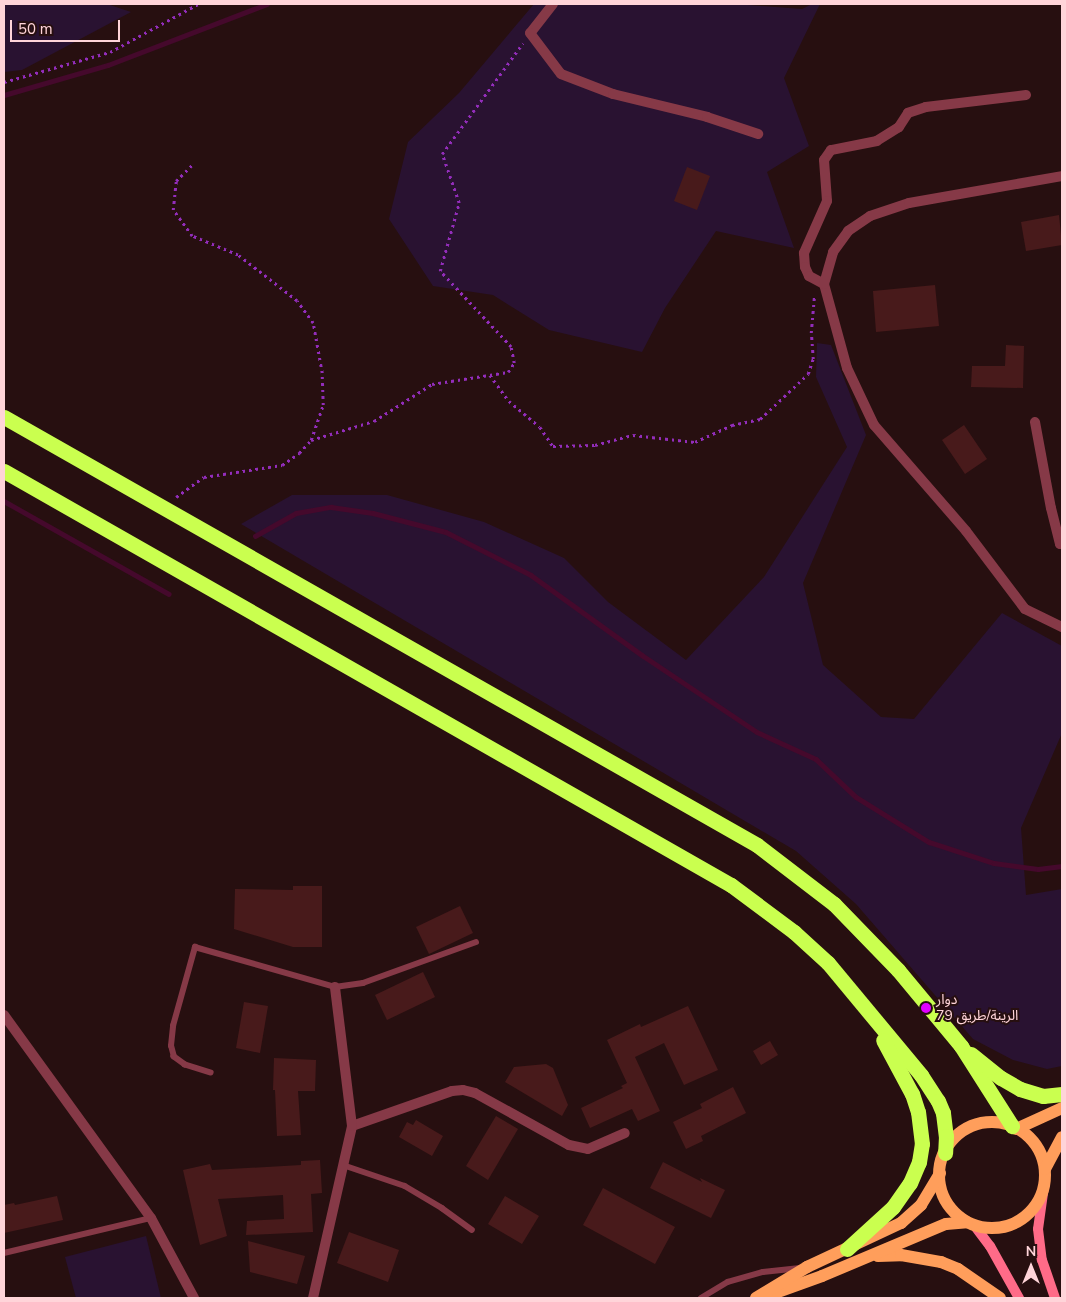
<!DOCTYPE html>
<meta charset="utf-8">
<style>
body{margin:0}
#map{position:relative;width:1066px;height:1302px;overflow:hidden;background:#270f10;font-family:"Nunito Sans","Noto Sans Arabic",sans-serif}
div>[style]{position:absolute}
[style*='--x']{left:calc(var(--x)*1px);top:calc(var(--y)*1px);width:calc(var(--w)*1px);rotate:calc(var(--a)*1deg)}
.green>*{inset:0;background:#291231}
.stream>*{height:4.5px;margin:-2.25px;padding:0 2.25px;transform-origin:2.25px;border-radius:2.25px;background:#45092c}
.building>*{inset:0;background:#481a1b}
.path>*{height:2.5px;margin-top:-1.25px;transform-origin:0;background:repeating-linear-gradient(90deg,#932dbb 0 2.5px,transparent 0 6.5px)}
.lane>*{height:5.5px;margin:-2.75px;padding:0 2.75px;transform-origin:2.75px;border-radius:2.75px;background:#863947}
.street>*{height:10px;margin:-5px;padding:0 5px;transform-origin:5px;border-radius:5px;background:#863947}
.secondary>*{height:10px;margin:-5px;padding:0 5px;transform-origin:5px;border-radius:5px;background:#ff6b88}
.primary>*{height:12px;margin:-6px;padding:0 6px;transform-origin:6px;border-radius:6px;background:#ff9e5b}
.primary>.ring{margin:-6px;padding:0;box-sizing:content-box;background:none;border:12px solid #ff9e5b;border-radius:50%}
.highway>*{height:15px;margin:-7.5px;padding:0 7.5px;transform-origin:7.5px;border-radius:7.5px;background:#caff4f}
.dots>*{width:14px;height:14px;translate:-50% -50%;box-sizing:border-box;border:2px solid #270f10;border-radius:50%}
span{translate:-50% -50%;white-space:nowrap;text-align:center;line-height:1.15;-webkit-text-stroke:4px #270f10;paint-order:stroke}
.poi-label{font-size:14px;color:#ffd4d9}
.left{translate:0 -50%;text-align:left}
.frame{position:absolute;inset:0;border:5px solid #ffd4d9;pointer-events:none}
.north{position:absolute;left:1006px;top:1242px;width:50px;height:50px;-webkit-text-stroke:4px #270f10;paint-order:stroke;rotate:0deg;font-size:14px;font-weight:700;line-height:20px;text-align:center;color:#ffd4d9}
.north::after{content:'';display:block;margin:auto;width:18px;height:22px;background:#ffd4d9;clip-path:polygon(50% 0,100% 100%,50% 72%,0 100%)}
.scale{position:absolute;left:10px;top:20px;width:110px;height:22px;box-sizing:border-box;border:2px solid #ffd4d9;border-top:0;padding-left:6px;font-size:15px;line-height:18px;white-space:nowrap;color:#ffd4d9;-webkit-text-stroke:4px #270f10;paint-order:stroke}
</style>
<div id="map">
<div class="green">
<div style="clip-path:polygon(4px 4px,107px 4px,131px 12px,22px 70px,4px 72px)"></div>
<div style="clip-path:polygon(534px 4px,735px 4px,802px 9px,812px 4px,820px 4px,784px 78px,809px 146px,767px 172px,794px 248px,716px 231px,665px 308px,642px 352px,549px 330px,493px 295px,433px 286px,389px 219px,408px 142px,459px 93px)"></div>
<div style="clip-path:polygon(817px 343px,831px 345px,866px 435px,803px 583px,823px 665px,881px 717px,914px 719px,1002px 613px,1062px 646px,1062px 733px,1021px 828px,1026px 895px,1062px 889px,1062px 1066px,1047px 1069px,1013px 1060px,973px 1039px,856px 904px,796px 851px,241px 524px,292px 495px,387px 495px,484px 522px,564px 558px,608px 602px,686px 660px,764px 577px,847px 447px,816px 377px)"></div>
<div style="clip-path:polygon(146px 1236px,161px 1298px,76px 1298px,65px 1257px)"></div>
</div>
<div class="stream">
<div style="--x:4;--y:95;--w:108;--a:-16.1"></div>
<div style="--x:108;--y:65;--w:170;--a:-21"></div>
<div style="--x:4;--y:501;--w:189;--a:29.4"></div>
<div style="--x:255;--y:536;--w:47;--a:-29.3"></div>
<div style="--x:296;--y:513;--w:36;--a:-10"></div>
<div style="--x:331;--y:507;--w:42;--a:8.1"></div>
<div style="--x:373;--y:513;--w:75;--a:14.6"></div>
<div style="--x:446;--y:532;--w:95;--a:26.8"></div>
<div style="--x:531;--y:575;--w:137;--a:35.8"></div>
<div style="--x:642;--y:655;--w:138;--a:33.8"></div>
<div style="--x:757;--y:732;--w:65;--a:24.6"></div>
<div style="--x:816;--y:759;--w:55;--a:43.5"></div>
<div style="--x:856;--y:797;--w:86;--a:31.7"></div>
<div style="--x:929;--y:842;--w:68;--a:17.9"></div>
<div style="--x:994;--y:863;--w:44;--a:7.8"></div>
<div style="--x:1038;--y:869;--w:24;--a:-7"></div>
</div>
<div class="building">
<div style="clip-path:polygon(687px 167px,710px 176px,697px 210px,674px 201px)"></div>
<div style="clip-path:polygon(1059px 215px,1062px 245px,1026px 251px,1021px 222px)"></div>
<div style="clip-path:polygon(935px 285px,939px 326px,876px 332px,873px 291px)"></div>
<div style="clip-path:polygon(1006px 345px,1024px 346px,1023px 388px,971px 387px,972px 366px,1005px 366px)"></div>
<div style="clip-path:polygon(964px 425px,987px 459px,965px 474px,942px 440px)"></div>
<div style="clip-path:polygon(293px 886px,322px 886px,322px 947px,293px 947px,234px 929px,235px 889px,293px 890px)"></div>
<div style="clip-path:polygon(460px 906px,473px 933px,429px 954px,416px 927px)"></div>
<div style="clip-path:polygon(423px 972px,435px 997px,387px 1020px,375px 995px)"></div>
<div style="clip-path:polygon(244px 1002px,268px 1006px,260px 1053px,236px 1048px)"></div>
<div style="clip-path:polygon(688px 1006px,718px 1070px,684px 1085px,664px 1043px,635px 1057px,660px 1111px,638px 1121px,632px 1109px,590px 1128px,581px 1108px,623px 1088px,621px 1086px,627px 1083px,607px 1040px,640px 1024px,641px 1027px)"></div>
<div style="clip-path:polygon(770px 1041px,778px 1055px,761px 1065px,753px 1051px)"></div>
<div style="clip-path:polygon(274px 1058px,316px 1060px,315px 1091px,298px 1091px,301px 1135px,277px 1136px,275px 1090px,273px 1090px)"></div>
<div style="clip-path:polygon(546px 1064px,553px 1068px,568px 1105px,562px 1116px,505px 1082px,514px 1067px)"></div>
<div style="clip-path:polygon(733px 1087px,746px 1113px,701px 1136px,703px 1141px,686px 1149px,673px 1122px,702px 1108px,700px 1104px)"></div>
<div style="clip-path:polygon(496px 1116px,518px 1129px,488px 1180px,466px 1166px)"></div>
<div style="clip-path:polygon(416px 1120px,443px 1136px,432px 1156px,399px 1137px,407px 1122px,413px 1125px)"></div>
<div style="clip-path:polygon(320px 1160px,322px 1193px,311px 1194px,313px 1232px,246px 1235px,247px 1221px,284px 1219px,283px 1195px,218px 1199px,227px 1236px,200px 1245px,183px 1170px,210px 1164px,212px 1170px,301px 1165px,301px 1161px)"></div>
<div style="clip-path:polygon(663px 1162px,702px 1182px,700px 1178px,725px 1190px,711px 1218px,650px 1188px)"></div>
<div style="clip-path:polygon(603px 1188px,675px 1227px,655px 1264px,583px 1225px)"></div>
<div style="clip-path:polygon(57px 1196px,63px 1220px,4px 1233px,4px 1205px,14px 1203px,15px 1205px)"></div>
<div style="clip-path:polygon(505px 1196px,539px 1216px,522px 1244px,488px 1224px)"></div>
<div style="clip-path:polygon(349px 1232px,399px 1250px,388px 1282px,337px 1263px)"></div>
<div style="clip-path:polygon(248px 1241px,305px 1256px,297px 1284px,250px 1272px)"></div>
</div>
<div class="path">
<div style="--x:4;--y:82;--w:110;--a:-15.8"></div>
<div style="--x:110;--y:52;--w:100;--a:-28.6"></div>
<div style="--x:490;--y:375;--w:32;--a:54"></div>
<div style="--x:509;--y:401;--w:40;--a:40"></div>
<div style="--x:540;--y:427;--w:23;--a:56"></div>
<div style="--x:553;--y:446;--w:42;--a:-1.4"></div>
<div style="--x:595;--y:445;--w:39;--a:-15"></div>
<div style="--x:633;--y:435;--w:62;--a:6.4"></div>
<div style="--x:695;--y:442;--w:41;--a:-24.7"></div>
<div style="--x:732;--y:425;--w:29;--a:-12"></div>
<div style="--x:760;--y:419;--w:66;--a:-43.2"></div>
<div style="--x:808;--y:374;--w:16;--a:-72"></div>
<div style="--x:813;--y:359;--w:26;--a:-94"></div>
<div style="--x:811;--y:333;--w:37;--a:-85"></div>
<div style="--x:311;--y:440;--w:66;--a:-16.8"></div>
<div style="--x:374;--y:421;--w:69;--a:-32.5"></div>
<div style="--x:432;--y:384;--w:77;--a:-9"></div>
<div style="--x:508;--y:372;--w:11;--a:-56"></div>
<div style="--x:514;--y:363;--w:16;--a:-101"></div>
<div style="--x:511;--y:347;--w:104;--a:-133.1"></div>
<div style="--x:440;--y:271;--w:71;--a:-74.4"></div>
<div style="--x:459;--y:203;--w:52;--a:-109.1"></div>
<div style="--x:442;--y:154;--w:137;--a:-53.9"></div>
<div style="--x:176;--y:497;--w:34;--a:-36"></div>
<div style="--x:204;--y:477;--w:79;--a:-8.7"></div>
<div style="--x:282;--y:465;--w:21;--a:-35"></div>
<div style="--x:299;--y:453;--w:18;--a:-47"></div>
<div style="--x:311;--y:440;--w:37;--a:-71"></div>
<div style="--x:323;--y:405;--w:32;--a:-92"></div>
<div style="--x:322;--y:373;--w:51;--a:-100.2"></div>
<div style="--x:313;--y:323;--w:27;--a:-126"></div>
<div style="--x:297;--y:301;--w:75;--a:-142.1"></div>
<div style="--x:238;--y:255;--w:50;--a:-157.6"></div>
<div style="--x:192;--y:236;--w:32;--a:-126"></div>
<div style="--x:173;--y:210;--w:29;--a:-84"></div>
<div style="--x:176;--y:181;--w:25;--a:-45"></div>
</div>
<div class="lane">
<div style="--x:211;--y:1073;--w:27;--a:-163"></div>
<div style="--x:185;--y:1065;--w:14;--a:-144"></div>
<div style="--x:174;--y:1057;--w:11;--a:-105"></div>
<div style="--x:171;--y:1046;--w:20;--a:-84"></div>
<div style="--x:173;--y:1026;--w:82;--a:-74.4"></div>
<div style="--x:195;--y:947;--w:146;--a:15.9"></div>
<div style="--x:335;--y:987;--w:28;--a:-8"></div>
<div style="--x:363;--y:983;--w:120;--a:-19.9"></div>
<div style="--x:343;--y:1165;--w:65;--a:18.7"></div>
<div style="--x:405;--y:1186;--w:43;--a:30.7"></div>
<div style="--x:442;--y:1208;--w:37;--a:36"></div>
<div style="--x:4;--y:1253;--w:151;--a:-13.4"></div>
<div style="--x:701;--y:1298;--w:31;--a:-31"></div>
<div style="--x:728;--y:1282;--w:36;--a:-16"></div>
<div style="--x:763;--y:1272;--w:37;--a:-6"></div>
</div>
<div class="street">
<div style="--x:553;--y:4;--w:37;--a:128"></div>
<div style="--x:530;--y:33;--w:51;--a:52.9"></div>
<div style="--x:561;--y:74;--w:56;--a:21"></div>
<div style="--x:613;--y:94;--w:97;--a:13.7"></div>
<div style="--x:707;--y:117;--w:54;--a:18.4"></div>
<div style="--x:1026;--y:95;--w:101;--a:173.2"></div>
<div style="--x:926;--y:107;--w:19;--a:162"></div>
<div style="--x:908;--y:113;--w:17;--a:123"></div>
<div style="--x:899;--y:127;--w:26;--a:148"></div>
<div style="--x:877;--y:141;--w:47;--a:168.9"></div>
<div style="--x:831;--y:150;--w:12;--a:125"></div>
<div style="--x:824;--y:160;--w:41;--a:85.8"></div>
<div style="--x:827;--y:201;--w:57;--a:113.9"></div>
<div style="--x:804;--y:253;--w:14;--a:86"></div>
<div style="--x:805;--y:267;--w:10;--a:66"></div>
<div style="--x:809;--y:276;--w:17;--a:28"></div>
<div style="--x:824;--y:284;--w:87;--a:74.7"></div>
<div style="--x:847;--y:368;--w:63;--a:64.7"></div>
<div style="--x:874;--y:425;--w:140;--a:49"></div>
<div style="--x:966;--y:531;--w:98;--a:52.9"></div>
<div style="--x:1025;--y:609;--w:41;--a:25.9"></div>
<div style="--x:824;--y:284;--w:33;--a:-74"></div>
<div style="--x:833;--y:252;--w:26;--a:-54"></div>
<div style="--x:848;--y:231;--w:27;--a:-34"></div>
<div style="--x:870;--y:216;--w:41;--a:-18.4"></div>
<div style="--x:909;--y:203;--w:155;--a:-10"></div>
<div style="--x:1035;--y:422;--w:87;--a:79.5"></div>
<div style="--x:1051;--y:508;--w:37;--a:76"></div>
<div style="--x:1060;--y:544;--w:2;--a:0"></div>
<div style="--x:4;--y:1015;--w:251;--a:54.1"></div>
<div style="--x:151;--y:1218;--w:91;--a:61.7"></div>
<div style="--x:352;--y:1126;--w:106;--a:-19.3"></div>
<div style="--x:452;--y:1091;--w:11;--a:-5"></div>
<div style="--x:463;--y:1090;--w:12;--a:14"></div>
<div style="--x:475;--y:1093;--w:107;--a:29"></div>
<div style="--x:569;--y:1145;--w:19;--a:12"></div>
<div style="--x:588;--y:1149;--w:40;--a:-23.4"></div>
<div style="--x:313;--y:1298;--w:176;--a:-77.2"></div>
<div style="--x:352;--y:1126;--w:140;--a:-97"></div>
</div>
<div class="secondary">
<div style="--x:1044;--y:1186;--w:43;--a:97.9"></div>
<div style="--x:1038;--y:1229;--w:31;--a:83"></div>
<div style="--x:1042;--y:1260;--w:40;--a:71.1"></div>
<div style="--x:974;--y:1225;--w:26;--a:53"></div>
<div style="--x:990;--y:1246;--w:60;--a:60.9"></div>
</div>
<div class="primary">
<div class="ring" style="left:939px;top:1122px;width:94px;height:94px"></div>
<div style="--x:1016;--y:1129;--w:51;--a:-24.5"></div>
<div style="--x:1045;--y:1169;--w:36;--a:-62"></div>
<div style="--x:878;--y:1256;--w:23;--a:-2"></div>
<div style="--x:901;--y:1255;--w:41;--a:9.9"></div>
<div style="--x:941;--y:1262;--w:18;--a:22"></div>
<div style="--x:958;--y:1269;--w:51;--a:34.6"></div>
<div style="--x:772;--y:1294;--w:53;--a:-19.8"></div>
<div style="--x:822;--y:1276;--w:134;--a:-22.8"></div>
<div style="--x:946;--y:1224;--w:21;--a:-5"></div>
<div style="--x:756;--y:1298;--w:60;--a:-31.3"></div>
<div style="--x:807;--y:1267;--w:104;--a:-25.1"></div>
<div style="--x:901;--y:1223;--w:27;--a:-42"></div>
<div style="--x:921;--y:1205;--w:37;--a:-59"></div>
</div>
<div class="highway">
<div style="--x:4;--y:417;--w:866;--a:29.61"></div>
<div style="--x:757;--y:845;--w:97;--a:37.5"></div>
<div style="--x:834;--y:904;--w:92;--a:45.9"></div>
<div style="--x:898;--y:970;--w:99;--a:50.3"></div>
<div style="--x:961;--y:1046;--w:95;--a:57.5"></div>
<div style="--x:4;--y:471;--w:837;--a:29.66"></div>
<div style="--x:731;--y:885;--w:79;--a:36.7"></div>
<div style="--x:794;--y:932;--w:46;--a:42.4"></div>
<div style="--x:828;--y:963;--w:146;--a:50.3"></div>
<div style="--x:921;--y:1075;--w:31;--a:57"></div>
<div style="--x:938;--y:1101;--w:13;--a:67"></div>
<div style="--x:943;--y:1113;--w:23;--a:83"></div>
<div style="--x:946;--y:1136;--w:17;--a:93"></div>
<div style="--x:971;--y:1054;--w:38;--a:39"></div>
<div style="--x:1001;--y:1078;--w:22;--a:30"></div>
<div style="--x:1020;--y:1089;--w:24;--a:17"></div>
<div style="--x:1043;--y:1096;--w:19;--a:-6"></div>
<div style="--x:847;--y:1249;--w:62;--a:-42.4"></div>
<div style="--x:893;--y:1207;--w:29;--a:-55"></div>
<div style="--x:910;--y:1183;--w:23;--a:-67"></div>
<div style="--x:919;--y:1162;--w:18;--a:-81"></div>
<div style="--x:922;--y:1144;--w:32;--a:-97"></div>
<div style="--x:918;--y:1112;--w:19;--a:-108"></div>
<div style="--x:912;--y:1094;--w:61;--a:-118.2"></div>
</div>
<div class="dots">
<div style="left:926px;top:1008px;background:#e100ff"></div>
</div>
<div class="poi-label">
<span class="left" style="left:936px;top:1008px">دوار<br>الرينة/طريق 79</span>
</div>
<div class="frame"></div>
<div class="north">N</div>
<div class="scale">50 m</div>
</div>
